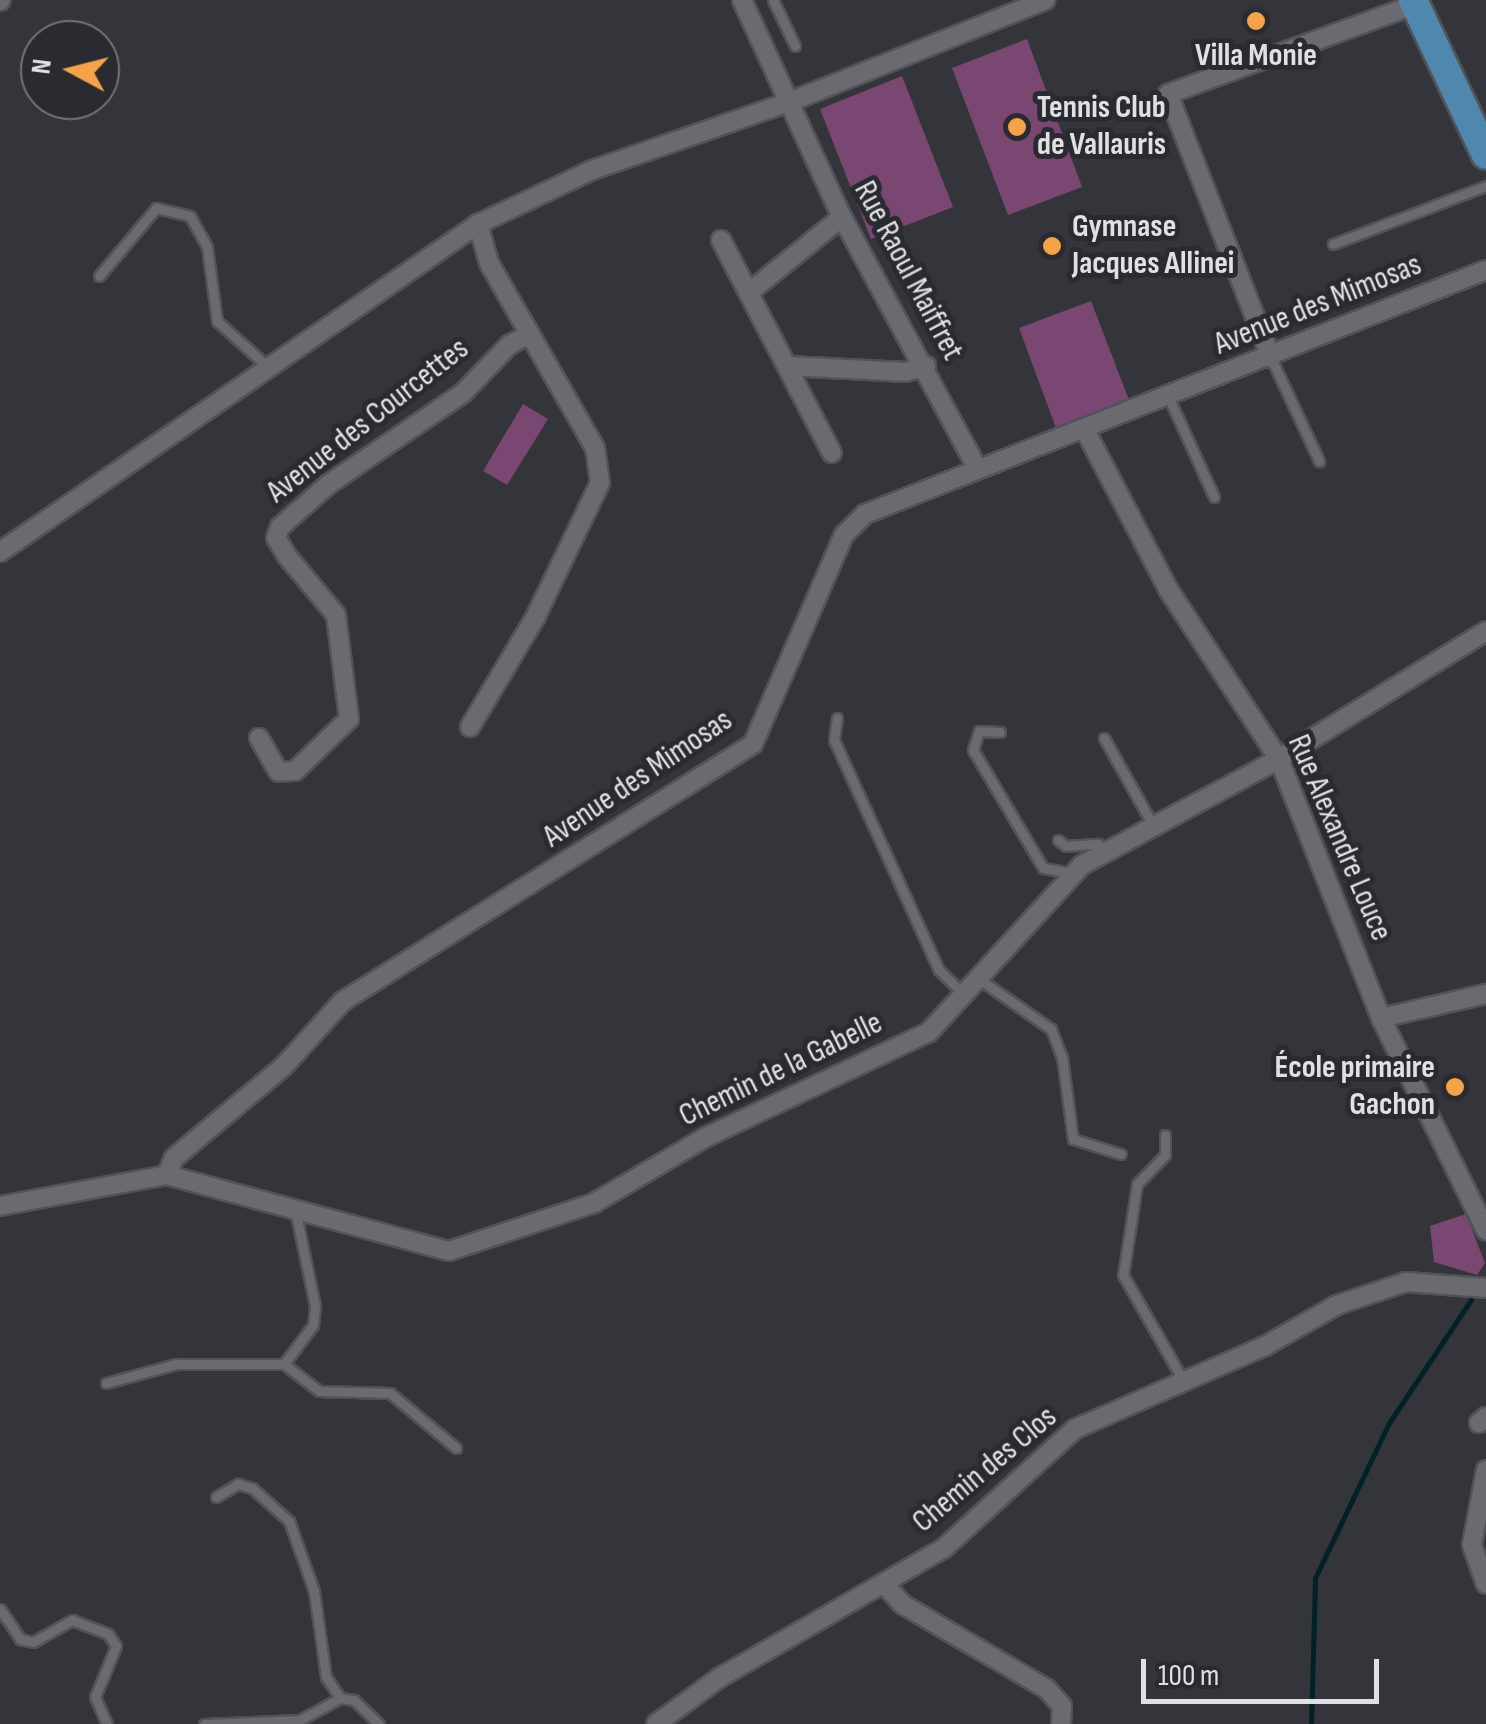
<!DOCTYPE html>
<meta charset="utf-8">
<style>
body{margin:0}
#map{position:relative;width:1486px;height:1724px;overflow:hidden;background:#33353a;font-family:"Sofia Sans Condensed",sans-serif}
div>[style]{position:absolute}
[style*='--x']{left:calc(var(--x)*1px);top:calc(var(--y)*1px);width:calc(var(--w)*1px);rotate:calc(var(--a)*1deg)}
.green>*{inset:0;background:#7a4772}
.stream>*{height:5px;margin:-2.5px;padding:0 2.5px;transform-origin:2.5px;border-radius:2.5px;background:#002227}
.roads{filter:drop-shadow(2px 0 #525358) drop-shadow(-2px 0 #525358) drop-shadow(0 2px #525358) drop-shadow(0 -2px #525358)}
.service>*{height:9px;margin:-4.5px;padding:0 4.5px;transform-origin:4.5px;border-radius:4.5px;background:#696b71}
.minor>*{height:18px;margin:-9px;padding:0 9px;transform-origin:9px;border-radius:9px;background:#696b71}
.primary>*{height:28px;margin:-14px;padding:0 14px;transform-origin:14px;border-radius:14px;background:#5087ae}
.dots>*{width:28px;height:28px;translate:-50% -50%;box-sizing:border-box;border:5px solid #292b30;border-radius:50%}
span{translate:-50% -50%;white-space:nowrap;text-align:center;line-height:1.15;-webkit-text-stroke:10px #292b30;paint-order:stroke}
.poi-label{font-size:32px;color:#e0e1e4;font-weight:700}
.left{translate:0 -50%;text-align:left}
.right{translate:-100% -50%;text-align:right}
.street-label{font-size:32px;color:#e0e1e4}
.north{position:absolute;left:20px;top:20px;width:100px;height:100px;box-sizing:border-box;background:#292b30;border:2px solid #727478;border-radius:50%;rotate:277deg;font-size:28px;font-weight:700;line-height:40px;text-align:center;color:#e0e1e4}
.north::after{content:'';display:block;margin:auto;width:35px;height:45px;background:#f6a247;clip-path:polygon(50% 0,100% 100%,50% 72%,0 100%)}
.scale{position:absolute;left:1141px;top:1659px;width:238px;height:45px;box-sizing:border-box;border:5px solid #e0e1e4;border-top:0;padding-left:12px;font-size:30px;line-height:35px;white-space:nowrap;color:#e0e1e4;-webkit-text-stroke:8px #292b30;paint-order:stroke}
</style>
<div id="map">
<div class="green">
<div style="clip-path:polygon(1027px 39px,1082px 187px,1008px 215px,952px 68px)"></div>
<div style="clip-path:polygon(902px 76px,953px 207px,871px 239px,820px 109px)"></div>
<div style="clip-path:polygon(1091px 301px,1129px 400px,1056px 428px,1019px 328px)"></div>
<div style="clip-path:polygon(523px 404px,548px 419px,507px 485px,483px 471px)"></div>
<div style="clip-path:polygon(1466px 1214px,1485px 1263px,1477px 1275px,1434px 1262px,1430px 1226px)"></div>
</div>
<div class="stream">
<div style="--x:1311;--y:1724;--w:146;--a:-88.4"></div>
<div style="--x:1315;--y:1578;--w:172;--a:-64.5"></div>
<div style="--x:1389;--y:1423;--w:150;--a:-56.4"></div>
</div>
<div class="roads">
<div class="service">
<div style="--x:773;--y:0;--w:51;--a:64.4"></div>
<div style="--x:1333;--y:244;--w:164;--a:-20.8"></div>
<div style="--x:99;--y:276;--w:89;--a:-50"></div>
<div style="--x:156;--y:208;--w:35;--a:13"></div>
<div style="--x:190;--y:216;--w:35;--a:61"></div>
<div style="--x:207;--y:247;--w:75;--a:82.3"></div>
<div style="--x:217;--y:321;--w:70;--a:42.1"></div>
<div style="--x:1271;--y:358;--w:114;--a:65"></div>
<div style="--x:1168;--y:396;--w:111;--a:65.5"></div>
<div style="--x:837;--y:718;--w:22;--a:98"></div>
<div style="--x:834;--y:740;--w:253;--a:65.5"></div>
<div style="--x:939;--y:970;--w:33;--a:44"></div>
<div style="--x:1000;--y:732;--w:21;--a:-177"></div>
<div style="--x:979;--y:731;--w:20;--a:108"></div>
<div style="--x:973;--y:750;--w:137;--a:59.3"></div>
<div style="--x:1043;--y:868;--w:29;--a:10"></div>
<div style="--x:1104;--y:738;--w:102;--a:60.7"></div>
<div style="--x:1058;--y:840;--w:10;--a:37"></div>
<div style="--x:1066;--y:846;--w:32;--a:-4"></div>
<div style="--x:1098;--y:844;--w:11;--a:49"></div>
<div style="--x:979;--y:979;--w:88;--a:34.8"></div>
<div style="--x:1051;--y:1029;--w:30;--a:69"></div>
<div style="--x:1062;--y:1057;--w:83;--a:82.4"></div>
<div style="--x:1073;--y:1139;--w:50;--a:17.4"></div>
<div style="--x:1165;--y:1135;--w:20;--a:90"></div>
<div style="--x:1165;--y:1155;--w:40;--a:134"></div>
<div style="--x:1137;--y:1184;--w:92;--a:98.7"></div>
<div style="--x:1123;--y:1275;--w:121;--a:60.3"></div>
<div style="--x:284;--y:1364;--w:44;--a:37.6"></div>
<div style="--x:319;--y:1391;--w:71;--a:1.6"></div>
<div style="--x:390;--y:1393;--w:86;--a:39.8"></div>
<div style="--x:106;--y:1383;--w:73;--a:-15.2"></div>
<div style="--x:176;--y:1364;--w:108;--a:0"></div>
<div style="--x:284;--y:1364;--w:49;--a:-53.4"></div>
<div style="--x:313;--y:1325;--w:19;--a:-84"></div>
<div style="--x:315;--y:1306;--w:99;--a:-101.7"></div>
<div style="--x:216;--y:1497;--w:26;--a:-31"></div>
<div style="--x:238;--y:1484;--w:15;--a:16"></div>
<div style="--x:252;--y:1488;--w:50;--a:41.7"></div>
<div style="--x:289;--y:1521;--w:74;--a:70.3"></div>
<div style="--x:314;--y:1591;--w:87;--a:82.1"></div>
<div style="--x:326;--y:1677;--w:25;--a:56"></div>
<div style="--x:0;--y:1609;--w:36;--a:56"></div>
<div style="--x:20;--y:1639;--w:13;--a:13"></div>
<div style="--x:33;--y:1642;--w:45;--a:-29.4"></div>
<div style="--x:72;--y:1620;--w:39;--a:21"></div>
<div style="--x:108;--y:1634;--w:14;--a:56"></div>
<div style="--x:116;--y:1646;--w:55;--a:112.4"></div>
<div style="--x:95;--y:1697;--w:30;--a:66"></div>
<div style="--x:204;--y:1724;--w:96;--a:-2.4"></div>
<div style="--x:300;--y:1720;--w:46;--a:-28.8"></div>
<div style="--x:340;--y:1698;--w:14;--a:8"></div>
<div style="--x:354;--y:1700;--w:35;--a:44"></div>
</div>
<div class="minor">
<div style="--x:742;--y:0;--w:239;--a:65.3"></div>
<div style="--x:842;--y:217;--w:285;--a:61.7"></div>
<div style="--x:0;--y:1;--w:1;--a:-45"></div>
<div style="--x:721;--y:240;--w:240;--a:62.5"></div>
<div style="--x:752;--y:290;--w:116;--a:-39"></div>
<div style="--x:1271;--y:358;--w:283;--a:-111.3"></div>
<div style="--x:1168;--y:94;--w:262;--a:-19.9"></div>
<div style="--x:789;--y:366;--w:117;--a:2.9"></div>
<div style="--x:906;--y:372;--w:21;--a:-17"></div>
<div style="--x:1085;--y:430;--w:179;--a:62.4"></div>
<div style="--x:1168;--y:589;--w:203;--a:56.9"></div>
<div style="--x:1279;--y:759;--w:278;--a:68.5"></div>
<div style="--x:1381;--y:1018;--w:237;--a:63.7"></div>
<div style="--x:0;--y:552;--w:580;--a:-34.46"></div>
<div style="--x:478;--y:224;--w:126;--a:-25.3"></div>
<div style="--x:592;--y:170;--w:208;--a:-19"></div>
<div style="--x:789;--y:102;--w:276;--a:-21.7"></div>
<div style="--x:470;--y:727;--w:127;--a:-59.2"></div>
<div style="--x:535;--y:618;--w:150;--a:-64.3"></div>
<div style="--x:600;--y:483;--w:35;--a:-98"></div>
<div style="--x:595;--y:448;--w:213;--a:-119.8"></div>
<div style="--x:489;--y:263;--w:41;--a:-105.8"></div>
<div style="--x:259;--y:738;--w:39;--a:60"></div>
<div style="--x:279;--y:772;--w:16;--a:-4"></div>
<div style="--x:295;--y:771;--w:75;--a:-43.9"></div>
<div style="--x:349;--y:719;--w:105;--a:-97.1"></div>
<div style="--x:336;--y:615;--w:77;--a:-129.7"></div>
<div style="--x:287;--y:556;--w:21;--a:-121"></div>
<div style="--x:276;--y:538;--w:12;--a:-70"></div>
<div style="--x:280;--y:527;--w:65;--a:-41.3"></div>
<div style="--x:329;--y:484;--w:162;--a:-34.2"></div>
<div style="--x:463;--y:393;--w:66;--a:-46.2"></div>
<div style="--x:509;--y:345;--w:21;--a:-28"></div>
<div style="--x:1381;--y:1018;--w:108;--a:-12.9"></div>
<div style="--x:167;--y:1175;--w:18;--a:-68"></div>
<div style="--x:174;--y:1158;--w:143;--a:-39.9"></div>
<div style="--x:284;--y:1066;--w:88;--a:-47.8"></div>
<div style="--x:343;--y:1001;--w:484;--a:-32.1"></div>
<div style="--x:753;--y:744;--w:228;--a:-66.5"></div>
<div style="--x:844;--y:535;--w:30;--a:-45"></div>
<div style="--x:865;--y:514;--w:667;--a:-21.45"></div>
<div style="--x:0;--y:1206;--w:170;--a:-10.5"></div>
<div style="--x:167;--y:1175;--w:292;--a:15.1"></div>
<div style="--x:449;--y:1251;--w:153;--a:-18.3"></div>
<div style="--x:594;--y:1203;--w:130;--a:-30.5"></div>
<div style="--x:706;--y:1137;--w:246;--a:-25.2"></div>
<div style="--x:929;--y:1032;--w:226;--a:-47.5"></div>
<div style="--x:1082;--y:865;--w:224;--a:-28.3"></div>
<div style="--x:1279;--y:759;--w:243;--a:-31.7"></div>
<div style="--x:1479;--y:1423;--w:9;--a:-41"></div>
<div style="--x:1486;--y:1470;--w:76;--a:100.6"></div>
<div style="--x:1472;--y:1545;--w:41;--a:70.3"></div>
<div style="--x:886;--y:1586;--w:24;--a:48"></div>
<div style="--x:902;--y:1604;--w:168;--a:30.4"></div>
<div style="--x:1047;--y:1689;--w:23;--a:49"></div>
<div style="--x:1062;--y:1706;--w:18;--a:93"></div>
<div style="--x:656;--y:1724;--w:78;--a:-36.1"></div>
<div style="--x:719;--y:1678;--w:260;--a:-30"></div>
<div style="--x:944;--y:1548;--w:177;--a:-42.3"></div>
<div style="--x:1075;--y:1429;--w:207;--a:-23.6"></div>
<div style="--x:1265;--y:1346;--w:83;--a:-29.7"></div>
<div style="--x:1337;--y:1305;--w:73;--a:-18.4"></div>
<div style="--x:1406;--y:1282;--w:80;--a:4.3"></div>
</div>
<div class="primary">
<div style="--x:1413;--y:0;--w:171;--a:64.8"></div>
</div>
</div>
<div class="dots">
<div style="left:1256px;top:21px;background:#f6a247"></div>
<div style="left:1017px;top:127px;background:#f6a247"></div>
<div style="left:1052px;top:246px;background:#f6a247"></div>
<div style="left:1455px;top:1087px;background:#f6a247"></div>
</div>
<div class="poi-label">
<span style="left:1256px;top:56px">Villa Monie</span>
<span class="left" style="left:1037px;top:127px">Tennis Club<br>de Vallauris</span>
<span class="left" style="left:1072px;top:246px">Gymnase<br>Jacques Allinei</span>
<span class="right" style="left:1435px;top:1087px">École primaire<br>Gachon</span>
</div>
<div class="street-label">
<span style="left:908px;top:271px;rotate:62deg">Rue Raoul Maiffret</span>
<span style="left:1318px;top:305px;rotate:-22deg">Avenue des Mimosas</span>
<span style="left:368px;top:421px;rotate:-38deg">Avenue des Courcettes</span>
<span style="left:638px;top:779px;rotate:-34deg">Avenue des Mimosas</span>
<span style="left:1339px;top:838px;rotate:67deg">Rue Alexandre Louce</span>
<span style="left:781px;top:1070px;rotate:-26deg">Chemin de la Gabelle</span>
<span style="left:985px;top:1470px;rotate:-40deg">Chemin des Clos</span>
</div>
<div class="north">N</div>
<div class="scale">100 m</div>
</div>
